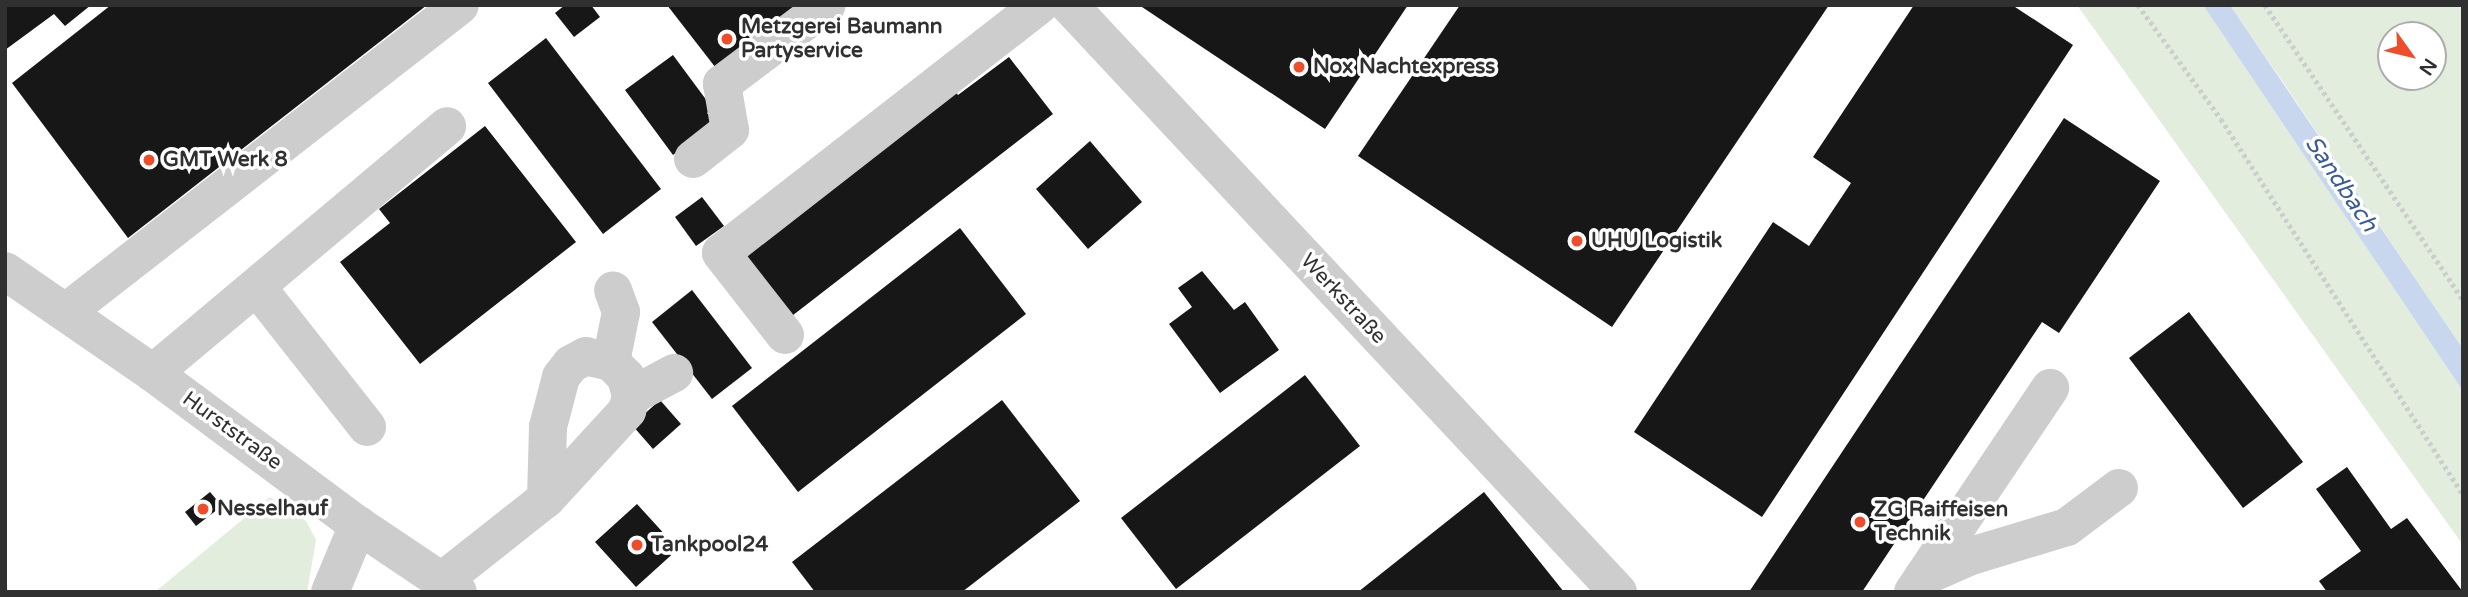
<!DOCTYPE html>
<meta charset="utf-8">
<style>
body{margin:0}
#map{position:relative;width:2468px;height:597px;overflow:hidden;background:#fff;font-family:"Varela Round",sans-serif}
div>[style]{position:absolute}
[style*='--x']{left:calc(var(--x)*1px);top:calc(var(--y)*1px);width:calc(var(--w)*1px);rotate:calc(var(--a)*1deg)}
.green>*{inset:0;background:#e2eddd}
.water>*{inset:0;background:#c8d6ee}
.building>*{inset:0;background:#171717}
.path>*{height:4.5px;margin-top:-2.25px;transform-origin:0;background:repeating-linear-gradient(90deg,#cdcdcd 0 3.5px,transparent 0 7px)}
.minor>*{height:38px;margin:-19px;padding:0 19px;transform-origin:19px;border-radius:19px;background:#cdcdcd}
.dots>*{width:19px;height:19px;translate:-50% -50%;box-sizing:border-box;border:4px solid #fff;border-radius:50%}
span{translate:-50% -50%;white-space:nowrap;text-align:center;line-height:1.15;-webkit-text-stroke:7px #fff;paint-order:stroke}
.poi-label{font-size:21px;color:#303030;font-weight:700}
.left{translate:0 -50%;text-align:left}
.street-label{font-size:21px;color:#303030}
.water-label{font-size:23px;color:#395b97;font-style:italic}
.frame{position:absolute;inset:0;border:7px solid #303030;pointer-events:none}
.north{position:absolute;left:2377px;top:21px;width:70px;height:70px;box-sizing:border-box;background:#fff;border:2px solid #acacac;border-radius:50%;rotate:124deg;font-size:19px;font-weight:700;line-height:28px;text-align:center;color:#303030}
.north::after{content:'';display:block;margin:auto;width:24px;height:32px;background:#ee4c2a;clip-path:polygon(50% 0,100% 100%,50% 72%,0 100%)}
</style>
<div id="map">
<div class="green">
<div style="clip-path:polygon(2077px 5px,2203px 5px,2463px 391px,2463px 545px)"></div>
<div style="clip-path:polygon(evenodd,2230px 5px,2463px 5px,2463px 349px,2289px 91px,2230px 5px,2391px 35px,2433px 35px,2433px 77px,2391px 77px,2391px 35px)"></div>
<div style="clip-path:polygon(270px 497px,306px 521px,316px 540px,307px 592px,155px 592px)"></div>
</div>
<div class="water">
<div style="clip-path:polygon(2203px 5px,2230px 5px,2463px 349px,2463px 391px)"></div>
</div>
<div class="building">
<div style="clip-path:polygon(5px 5px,91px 5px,65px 26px,54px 14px,5px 50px)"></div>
<div style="clip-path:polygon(111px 5px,427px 5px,128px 238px,12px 83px)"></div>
<div style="clip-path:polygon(565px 5px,591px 5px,600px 17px,574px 37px,555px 13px)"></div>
<div style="clip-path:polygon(667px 5px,805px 5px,719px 72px)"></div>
<div style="clip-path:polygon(1139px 5px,1408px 5px,1325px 129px)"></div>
<div style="clip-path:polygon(1460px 5px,1829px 5px,1612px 327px,1358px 156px)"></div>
<div style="clip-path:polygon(1914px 5px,2012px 5px,2073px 45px,1762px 517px,1634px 432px,1773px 222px,1809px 246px,1851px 183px,1813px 157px)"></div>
<div style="clip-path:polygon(546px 38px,661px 189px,603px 234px,488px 83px)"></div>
<div style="clip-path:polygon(673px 55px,713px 109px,707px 113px,715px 123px,673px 155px,625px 90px)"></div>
<div style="clip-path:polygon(1009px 57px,1053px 114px,788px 319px,734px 250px,949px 84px,958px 95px)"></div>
<div style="clip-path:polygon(2064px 118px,2160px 181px,2059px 333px,2042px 322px,1862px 592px,1749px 592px)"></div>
<div style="clip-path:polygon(485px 126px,576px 242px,420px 364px,340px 262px,390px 223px,379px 209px)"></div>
<div style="clip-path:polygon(1090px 141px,1142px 202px,1088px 249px,1036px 189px)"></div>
<div style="clip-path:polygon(702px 197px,724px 226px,696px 246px,675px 217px)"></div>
<div style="clip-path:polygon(960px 228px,1026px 314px,798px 492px,732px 406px)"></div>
<div style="clip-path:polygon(1202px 271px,1234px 310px,1245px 302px,1279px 350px,1220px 393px,1169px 324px,1192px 307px,1178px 288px)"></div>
<div style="clip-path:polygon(692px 290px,752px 368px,712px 399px,652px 322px)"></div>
<div style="clip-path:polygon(2189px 312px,2303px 462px,2243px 508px,2129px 358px)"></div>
<div style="clip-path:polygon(1305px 375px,1360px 446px,1176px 589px,1121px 518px)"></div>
<div style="clip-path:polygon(660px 400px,681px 424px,653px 449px,632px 425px)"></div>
<div style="clip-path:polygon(1002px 400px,1080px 501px,962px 592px,815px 592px,792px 562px)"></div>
<div style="clip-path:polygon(2347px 467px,2391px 529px,2407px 518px,2463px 592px,2327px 592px,2319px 581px,2361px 551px,2316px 489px)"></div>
<div style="clip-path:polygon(210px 492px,222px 506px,196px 526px,185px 512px)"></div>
<div style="clip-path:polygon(1484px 492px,1564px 592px,1358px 592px)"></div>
<div style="clip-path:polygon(637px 504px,678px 549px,636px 587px,595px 542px)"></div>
</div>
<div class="path">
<div style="--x:2138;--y:5;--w:141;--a:53.9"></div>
<div style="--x:2221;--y:119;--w:447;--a:57.2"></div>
<div style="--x:2265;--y:5;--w:355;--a:56.1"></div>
</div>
<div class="minor">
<div style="--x:1069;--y:5;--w:804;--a:46.92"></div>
<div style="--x:693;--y:159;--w:47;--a:-38.1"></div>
<div style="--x:730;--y:130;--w:47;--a:-99.9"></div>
<div style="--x:722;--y:84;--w:131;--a:-37"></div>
<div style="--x:5;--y:271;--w:180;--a:34.6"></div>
<div style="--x:153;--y:373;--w:255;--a:36.6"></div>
<div style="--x:358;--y:525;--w:120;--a:33.8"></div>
<div style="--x:257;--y:287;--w:178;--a:51.8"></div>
<div style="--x:66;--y:312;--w:499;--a:-37.9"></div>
<div style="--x:785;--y:335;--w:104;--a:-128"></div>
<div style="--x:721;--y:253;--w:404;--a:-37.9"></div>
<div style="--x:611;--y:362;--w:51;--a:-78.7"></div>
<div style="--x:621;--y:312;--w:23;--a:-110"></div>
<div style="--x:153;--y:373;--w:384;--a:-40"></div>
<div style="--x:631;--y:396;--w:49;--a:-28.1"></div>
<div style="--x:1923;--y:577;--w:52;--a:-23.6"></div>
<div style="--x:1971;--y:556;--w:100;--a:-16.8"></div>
<div style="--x:2067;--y:527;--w:65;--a:-36.9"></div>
<div style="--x:442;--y:581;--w:132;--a:-38.3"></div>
<div style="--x:546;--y:499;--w:120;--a:-47.4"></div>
<div style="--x:627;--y:411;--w:16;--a:-75"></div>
<div style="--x:631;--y:396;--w:20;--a:-105"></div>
<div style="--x:626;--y:377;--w:21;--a:-135"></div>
<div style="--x:611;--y:362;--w:26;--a:-167"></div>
<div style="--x:586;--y:356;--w:17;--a:152"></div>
<div style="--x:571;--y:364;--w:16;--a:128"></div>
<div style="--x:561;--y:377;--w:52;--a:104.6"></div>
<div style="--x:548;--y:427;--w:72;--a:91.6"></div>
<div style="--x:330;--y:592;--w:73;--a:-67.3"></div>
<div style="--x:1913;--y:592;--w:246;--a:-56.1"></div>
</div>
<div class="dots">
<div style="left:727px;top:39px;background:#ee4c2a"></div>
<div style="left:1299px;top:67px;background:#ee4c2a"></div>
<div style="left:149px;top:160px;background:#ee4c2a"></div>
<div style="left:1577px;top:241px;background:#ee4c2a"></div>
<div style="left:203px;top:509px;background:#ee4c2a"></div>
<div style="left:1860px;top:522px;background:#ee4c2a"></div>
<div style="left:637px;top:545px;background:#ee4c2a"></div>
</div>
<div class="poi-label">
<span class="left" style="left:741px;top:39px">Metzgerei Baumann<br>Partyservice</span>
<span class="left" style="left:1313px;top:67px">Nox Nachtexpress</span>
<span class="left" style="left:163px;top:160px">GMT Werk 8</span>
<span class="left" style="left:1591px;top:241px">UHU Logistik</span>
<span class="left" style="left:217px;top:509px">Nesselhauf</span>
<span class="left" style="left:1874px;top:522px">ZG Raiffeisen<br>Technik</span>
<span class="left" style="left:651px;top:545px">Tankpool24</span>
</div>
<div class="street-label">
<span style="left:1343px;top:299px;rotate:47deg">Werkstraße</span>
<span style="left:232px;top:431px;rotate:36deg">Hurststraße</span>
</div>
<div class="water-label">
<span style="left:2341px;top:184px;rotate:56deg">Sandbach</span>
</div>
<div class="frame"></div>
<div class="north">N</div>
</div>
